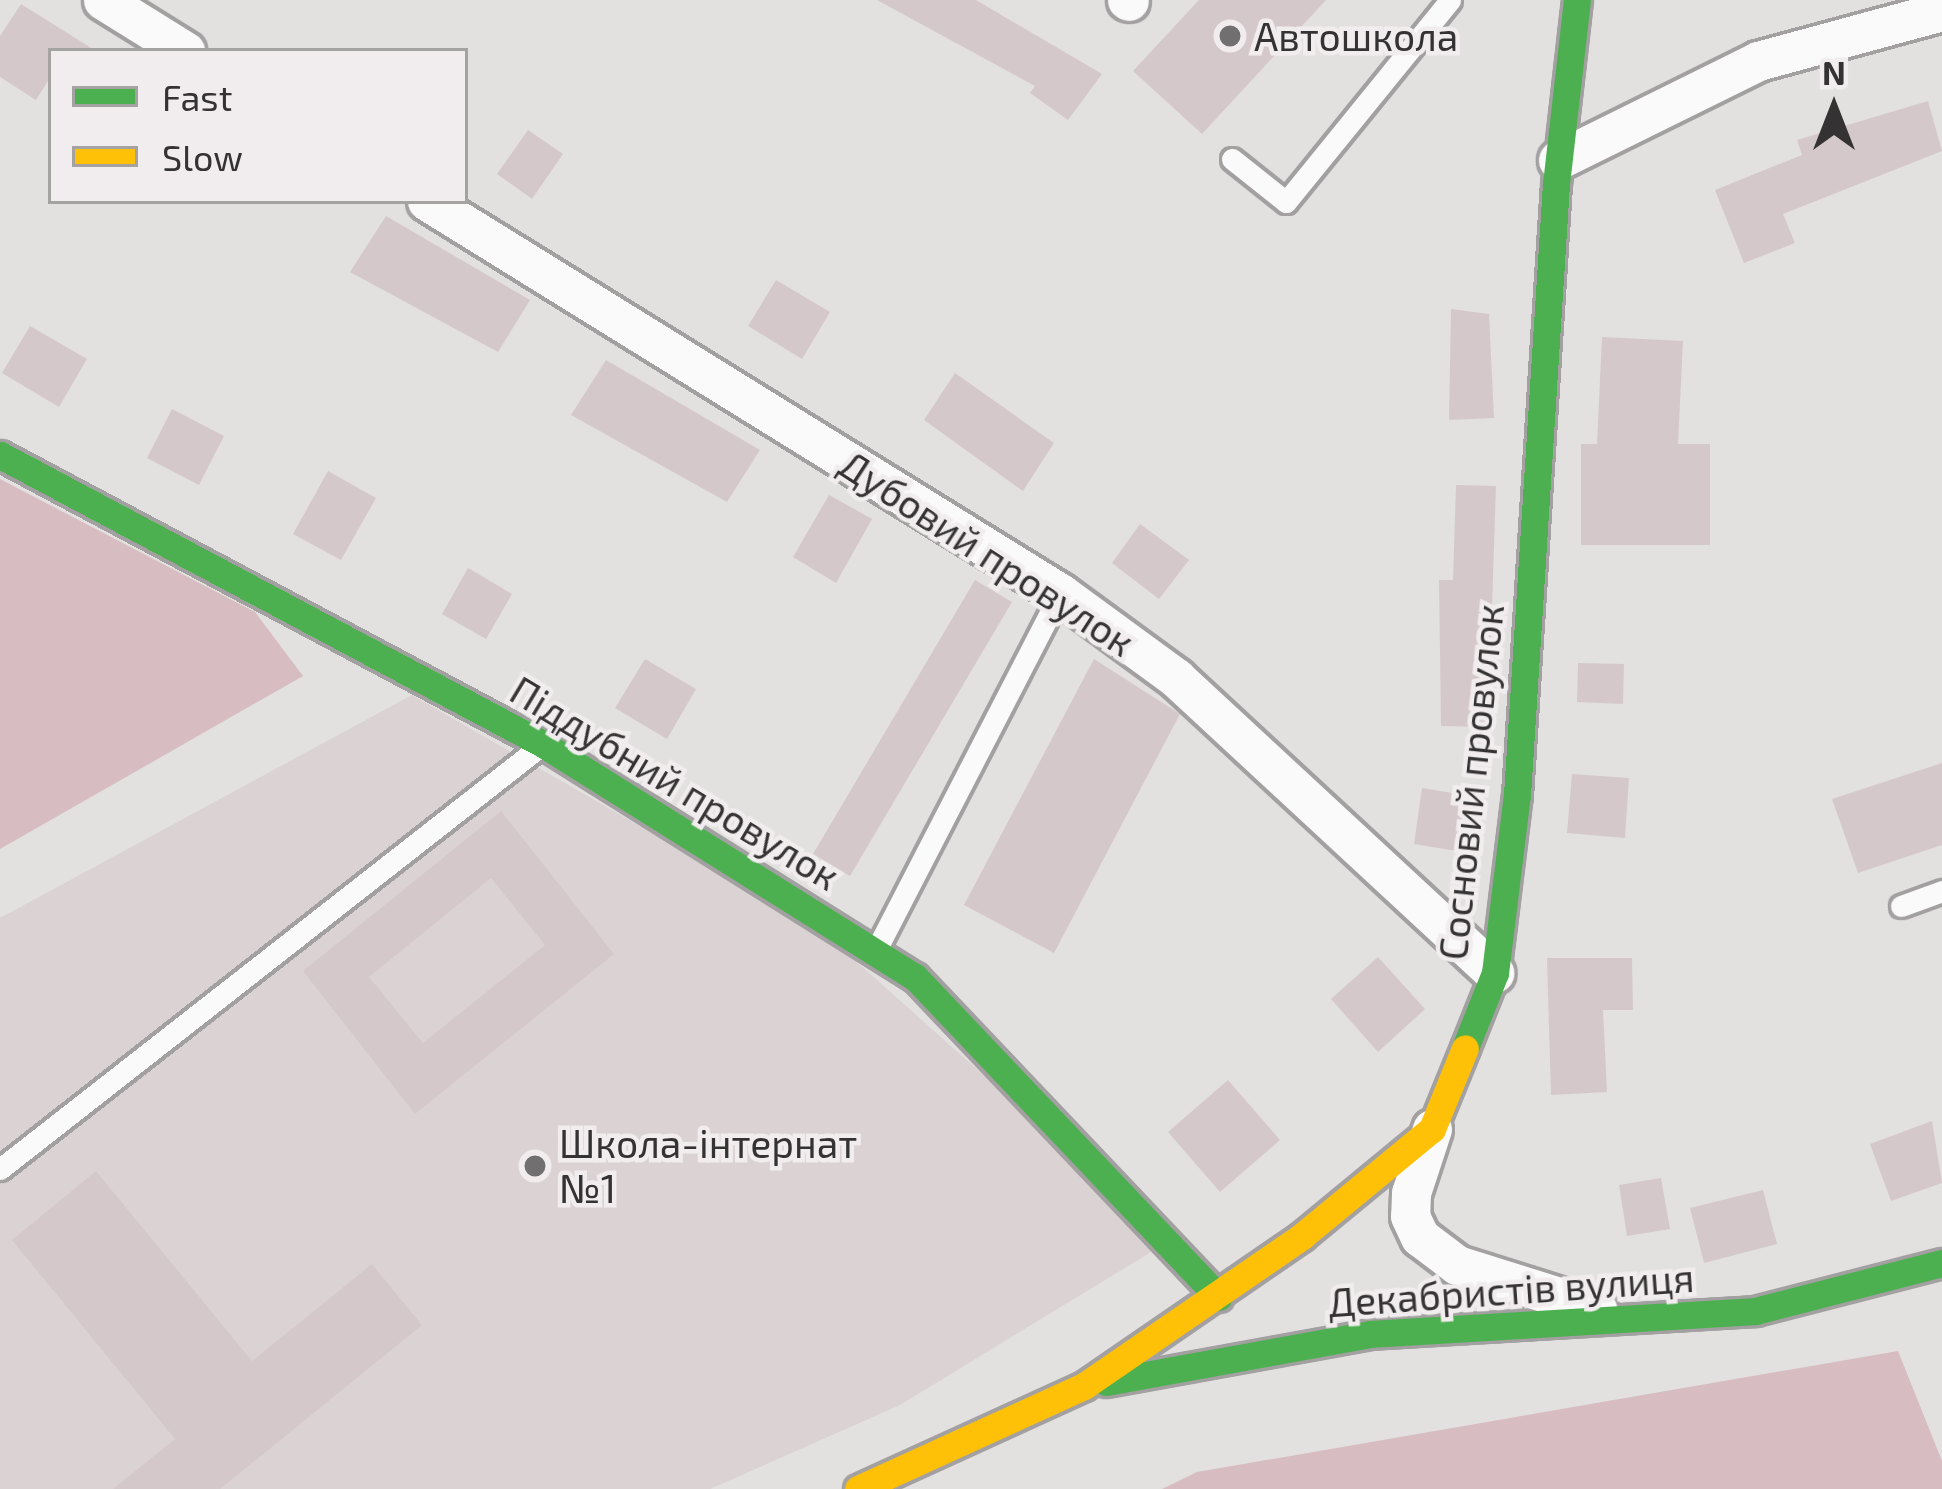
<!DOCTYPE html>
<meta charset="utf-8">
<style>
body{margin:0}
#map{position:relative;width:1942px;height:1489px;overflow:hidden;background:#e3e0e0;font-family:"Exo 2",sans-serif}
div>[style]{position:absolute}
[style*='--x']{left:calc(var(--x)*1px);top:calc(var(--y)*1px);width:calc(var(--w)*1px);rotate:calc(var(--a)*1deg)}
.built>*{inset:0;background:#dbd2d3}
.green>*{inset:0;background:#d7bdc1}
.building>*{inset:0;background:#d5c8ca}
.roads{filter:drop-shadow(3px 0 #a3a0a1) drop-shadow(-3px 0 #a3a0a1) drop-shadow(0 3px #a3a0a1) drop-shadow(0 -3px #a3a0a1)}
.lane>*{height:21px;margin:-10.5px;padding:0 10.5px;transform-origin:10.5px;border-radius:10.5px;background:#fbfafa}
.street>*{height:39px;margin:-19.5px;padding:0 19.5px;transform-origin:19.5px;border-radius:19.5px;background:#fbfafa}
.fast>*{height:27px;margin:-13.5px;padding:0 13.5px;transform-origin:13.5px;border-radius:13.5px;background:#4caf50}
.slow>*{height:27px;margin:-13.5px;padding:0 13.5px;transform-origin:13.5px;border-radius:13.5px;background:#ffc107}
.dots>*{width:33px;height:33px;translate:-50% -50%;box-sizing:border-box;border:6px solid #f1eced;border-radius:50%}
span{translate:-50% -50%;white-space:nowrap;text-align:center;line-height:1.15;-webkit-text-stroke:9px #f1eced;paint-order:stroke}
.poi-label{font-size:39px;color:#343232}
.left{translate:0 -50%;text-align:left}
.street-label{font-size:39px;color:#343232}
.legend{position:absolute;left:48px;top:48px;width:420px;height:156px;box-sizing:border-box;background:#f1eced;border:3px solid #a5a2a2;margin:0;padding:15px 21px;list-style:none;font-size:36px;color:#343232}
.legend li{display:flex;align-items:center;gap:24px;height:60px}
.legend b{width:60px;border:3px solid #a5a2a2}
.north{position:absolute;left:1774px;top:48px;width:120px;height:120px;-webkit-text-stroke:9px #f1eced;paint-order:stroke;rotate:0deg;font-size:33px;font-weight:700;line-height:48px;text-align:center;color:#343232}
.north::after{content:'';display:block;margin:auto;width:42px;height:54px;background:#343232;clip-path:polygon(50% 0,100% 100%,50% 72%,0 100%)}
</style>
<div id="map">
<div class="built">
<div style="clip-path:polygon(412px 695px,822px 931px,989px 1080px,1151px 1252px,900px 1405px,710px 1489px,0 1489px,0 918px)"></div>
</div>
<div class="green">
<div style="clip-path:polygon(0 479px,255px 612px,303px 676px,0 849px)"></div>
<div style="clip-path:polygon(1898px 1351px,1942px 1461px,1942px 1489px,1162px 1489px,1197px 1472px)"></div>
</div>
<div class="building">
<div style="clip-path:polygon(877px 0,976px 0,1102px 74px,1068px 120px,1030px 93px,1035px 86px)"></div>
<div style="clip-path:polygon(1199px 0,1326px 0,1202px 134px,1133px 71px)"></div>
<div style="clip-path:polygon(21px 4px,96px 51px,51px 51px,51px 76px,36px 100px,0 77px,0 36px)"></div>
<div style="clip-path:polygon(1928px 101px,1942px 151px,1783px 214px,1795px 243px,1744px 263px,1715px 190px,1802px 155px,1797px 140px)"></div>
<div style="clip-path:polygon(528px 130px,563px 154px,532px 199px,497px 174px)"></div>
<div style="clip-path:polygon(386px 216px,530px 300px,498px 352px,350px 272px)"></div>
<div style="clip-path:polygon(776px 280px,830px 312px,802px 359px,748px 326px)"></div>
<div style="clip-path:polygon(1451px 309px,1489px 314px,1494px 418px,1449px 420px)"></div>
<div style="clip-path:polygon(30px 326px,87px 359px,59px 407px,2px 373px)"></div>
<div style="clip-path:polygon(1602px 337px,1683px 341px,1678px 444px,1710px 444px,1710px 545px,1581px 545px,1581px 444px,1597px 444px)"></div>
<div style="clip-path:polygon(606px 360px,760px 450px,727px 502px,571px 415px)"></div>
<div style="clip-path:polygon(955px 373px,1054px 443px,1023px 491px,924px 420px)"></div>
<div style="clip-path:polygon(172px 409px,224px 436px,199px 485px,147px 458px)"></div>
<div style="clip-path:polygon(328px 471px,376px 498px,341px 560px,293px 534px)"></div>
<div style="clip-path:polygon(1456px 485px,1496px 486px,1488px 727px,1441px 726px,1439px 580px,1453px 580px)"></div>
<div style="clip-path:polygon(829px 495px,872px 519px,836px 583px,793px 557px)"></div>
<div style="clip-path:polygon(1140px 524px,1189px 560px,1159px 599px,1112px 563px)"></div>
<div style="clip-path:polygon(468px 568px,512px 594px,486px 639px,442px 614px)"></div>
<div style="clip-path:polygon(975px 580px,1012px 602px,850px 876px,813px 854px)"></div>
<div style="clip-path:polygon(645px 659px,696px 689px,667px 739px,615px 708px)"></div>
<div style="clip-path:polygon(1094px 659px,1180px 714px,1054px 953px,964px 905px)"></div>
<div style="clip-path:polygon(1578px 663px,1624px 664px,1623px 704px,1577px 702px)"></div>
<div style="clip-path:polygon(1942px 763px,1942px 845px,1858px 873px,1832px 799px)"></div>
<div style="clip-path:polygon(1572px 774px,1629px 778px,1625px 838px,1567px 833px)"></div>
<div style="clip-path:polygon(1422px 788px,1477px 797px,1469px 853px,1414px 844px)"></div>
<div style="clip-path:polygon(evenodd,501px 811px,614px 954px,415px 1114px,303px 971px,501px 811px,491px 878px,545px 945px,423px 1043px,369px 977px,491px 878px)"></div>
<div style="clip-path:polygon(1378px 957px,1425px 1009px,1378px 1052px,1331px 999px)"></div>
<div style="clip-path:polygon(1547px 958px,1632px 958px,1633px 1010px,1603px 1010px,1607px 1092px,1551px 1095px)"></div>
<div style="clip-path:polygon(1228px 1080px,1280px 1140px,1220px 1192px,1168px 1132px)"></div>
<div style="clip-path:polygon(1932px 1121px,1942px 1183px,1891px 1201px,1870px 1144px)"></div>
<div style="clip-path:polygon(96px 1171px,252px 1361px,372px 1264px,422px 1325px,220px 1489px,113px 1489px,175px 1439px,12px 1240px)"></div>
<div style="clip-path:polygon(1661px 1178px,1670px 1229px,1627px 1236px,1619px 1185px)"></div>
<div style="clip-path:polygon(1763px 1190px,1777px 1244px,1704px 1263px,1690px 1208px)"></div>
</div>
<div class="roads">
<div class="lane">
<div style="--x:1232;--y:159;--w:69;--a:38.5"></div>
<div style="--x:1286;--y:202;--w:260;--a:-50.9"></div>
<div style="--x:1901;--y:906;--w:44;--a:-20.1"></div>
<div style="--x:875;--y:952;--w:404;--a:-62.7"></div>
<div style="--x:0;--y:1169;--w:683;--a:-38.04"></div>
</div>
<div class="street">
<div style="--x:103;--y:0;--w:97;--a:31.9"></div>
<div style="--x:1127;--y:0;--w:2;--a:27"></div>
<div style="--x:1558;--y:160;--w:223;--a:-26.3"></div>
<div style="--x:1758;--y:61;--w:191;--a:-15.2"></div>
<div style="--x:427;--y:201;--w:745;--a:31.77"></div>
<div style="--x:1060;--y:593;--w:144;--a:36.2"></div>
<div style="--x:1176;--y:678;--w:434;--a:42.8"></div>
<div style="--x:1432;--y:1129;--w:67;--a:108.2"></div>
<div style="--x:1411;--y:1193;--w:23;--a:92"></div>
<div style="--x:1410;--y:1216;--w:23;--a:65"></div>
<div style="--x:1420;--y:1237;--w:46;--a:37.1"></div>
<div style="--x:1457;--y:1265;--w:147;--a:17.4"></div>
</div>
<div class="fast">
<div style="--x:0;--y:455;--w:615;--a:28.02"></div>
<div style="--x:543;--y:744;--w:439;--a:32.1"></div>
<div style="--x:915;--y:977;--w:441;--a:46.5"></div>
<div style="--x:1465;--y:1048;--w:81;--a:-68.2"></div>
<div style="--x:1495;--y:973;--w:179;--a:-83"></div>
<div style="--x:1517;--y:795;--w:612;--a:-86.35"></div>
<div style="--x:1556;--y:184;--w:185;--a:-83.5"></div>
<div style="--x:1106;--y:1382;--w:268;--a:-10.3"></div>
<div style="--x:1370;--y:1334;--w:386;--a:-3.4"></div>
<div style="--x:1755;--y:1311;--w:193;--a:-14.4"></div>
</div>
<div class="slow">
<div style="--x:858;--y:1489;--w:248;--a:-24.5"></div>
<div style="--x:1084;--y:1386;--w:265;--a:-34.5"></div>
<div style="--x:1302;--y:1236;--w:168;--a:-39.5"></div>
<div style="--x:1432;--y:1129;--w:87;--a:-67.8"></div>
</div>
</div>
<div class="dots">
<div style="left:1230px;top:36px;background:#716f6f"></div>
<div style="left:535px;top:1166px;background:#716f6f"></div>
</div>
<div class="poi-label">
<span class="left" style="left:1254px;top:36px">Автошкола</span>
<span class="left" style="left:559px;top:1166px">Школа-інтернат<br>№1</span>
</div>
<div class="street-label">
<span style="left:987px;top:553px;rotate:33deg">Дубовий провулок</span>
<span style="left:1471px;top:782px;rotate:-84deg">Сосновий провулок</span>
<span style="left:675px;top:783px;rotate:31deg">Піддубний провулок</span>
<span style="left:1511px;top:1290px;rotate:-4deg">Декабристів вулиця</span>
</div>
<ul class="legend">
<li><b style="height:15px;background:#4caf50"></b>Fast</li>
<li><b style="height:15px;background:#ffc107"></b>Slow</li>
</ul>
<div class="north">N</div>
</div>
